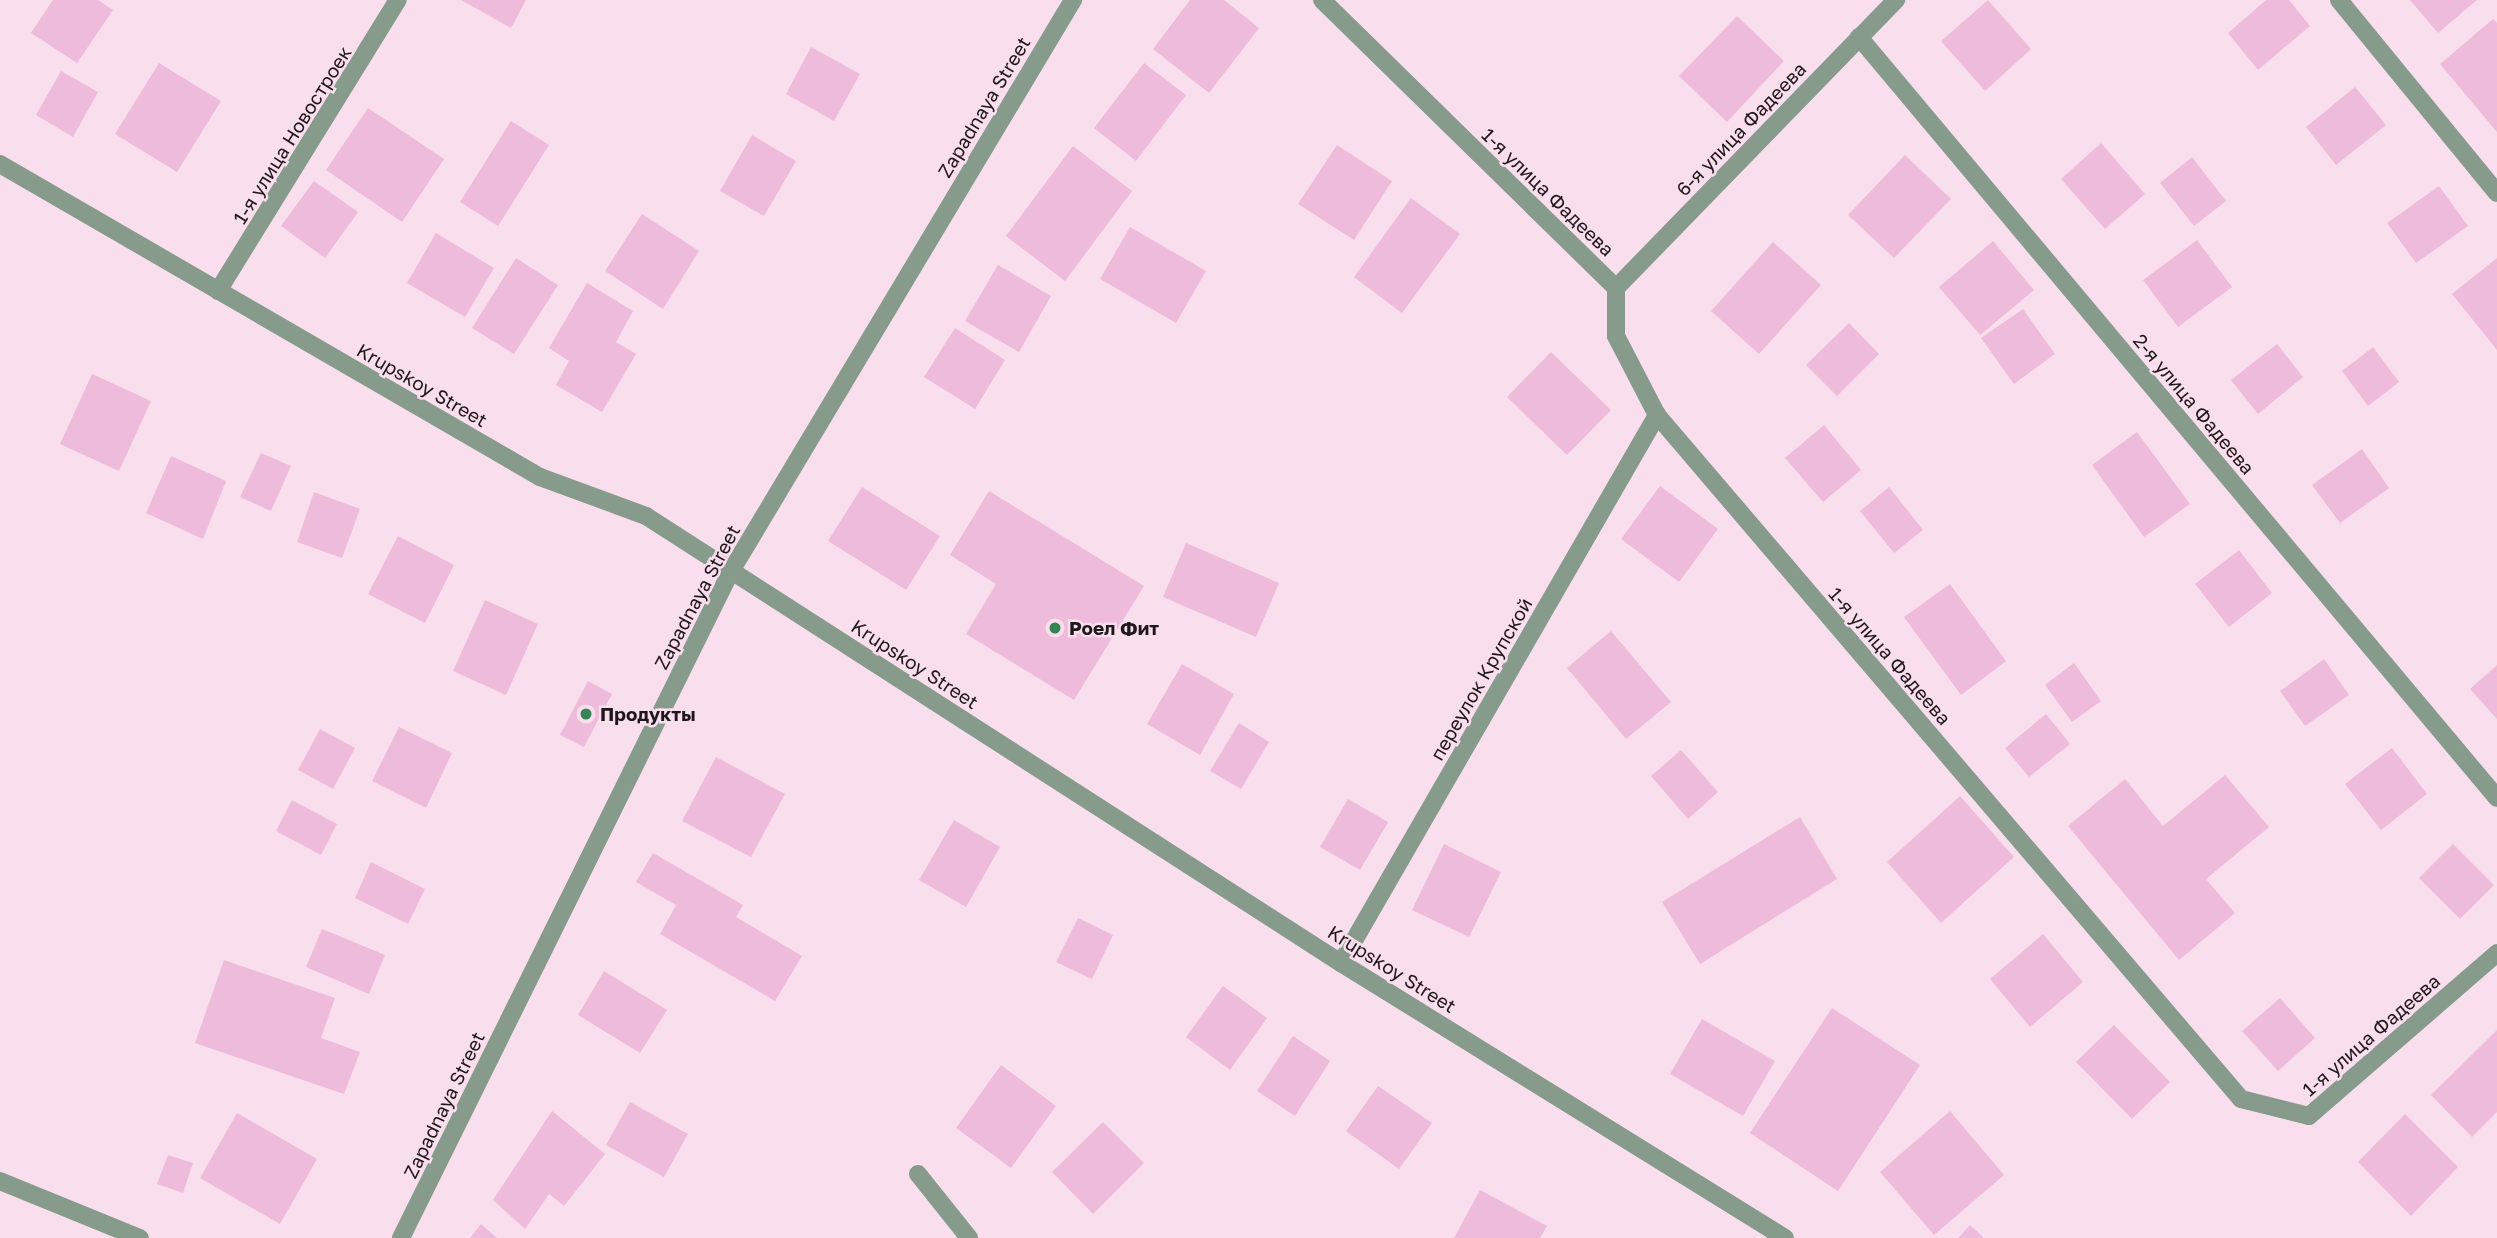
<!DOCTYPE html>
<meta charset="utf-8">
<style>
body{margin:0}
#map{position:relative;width:2497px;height:1238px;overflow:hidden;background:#f9dfee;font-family:"Golos Text",sans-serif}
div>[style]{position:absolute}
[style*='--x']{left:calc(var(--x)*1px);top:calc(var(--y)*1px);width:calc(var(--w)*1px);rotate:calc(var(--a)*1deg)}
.building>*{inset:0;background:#eebbda}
.minor>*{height:18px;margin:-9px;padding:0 9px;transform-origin:9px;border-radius:9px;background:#879b8c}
.dots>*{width:19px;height:19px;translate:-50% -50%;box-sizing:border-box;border:4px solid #f9dfee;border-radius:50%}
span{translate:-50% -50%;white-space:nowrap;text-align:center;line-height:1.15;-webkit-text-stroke:5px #f9dfee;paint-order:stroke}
.street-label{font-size:19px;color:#20171c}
.poi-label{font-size:19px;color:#20171c;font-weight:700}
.left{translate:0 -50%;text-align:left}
</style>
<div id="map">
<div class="building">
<div style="clip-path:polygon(53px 0,98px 0,113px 10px,77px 63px,31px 33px)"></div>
<div style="clip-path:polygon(461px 0,526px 0,511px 28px)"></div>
<div style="clip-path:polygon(1190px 0,1224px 0,1259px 28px,1209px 93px,1153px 49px)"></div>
<div style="clip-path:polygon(1988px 0,2031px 49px,1985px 91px,1941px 41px)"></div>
<div style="clip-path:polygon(2266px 0,2289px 0,2310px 26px,2258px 70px,2228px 33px)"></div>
<div style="clip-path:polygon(2410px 0,2477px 0,2438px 33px)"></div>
<div style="clip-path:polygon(1737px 16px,1784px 61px,1727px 122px,1679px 76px)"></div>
<div style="clip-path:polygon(2493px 19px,2497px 23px,2497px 132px,2440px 64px)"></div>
<div style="clip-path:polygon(811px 47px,860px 74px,834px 121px,786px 94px)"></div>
<div style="clip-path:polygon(159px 63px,221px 101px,177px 172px,115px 134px)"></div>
<div style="clip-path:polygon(1144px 63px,1186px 95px,1136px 161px,1094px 128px)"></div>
<div style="clip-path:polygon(61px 71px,98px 92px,73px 137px,36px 115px)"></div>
<div style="clip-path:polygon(2355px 87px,2386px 125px,2336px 165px,2306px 127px)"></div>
<div style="clip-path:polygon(368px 108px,444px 159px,402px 222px,326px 170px)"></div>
<div style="clip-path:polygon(511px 121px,549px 145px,498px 226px,460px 202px)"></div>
<div style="clip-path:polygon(752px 135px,796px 161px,764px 216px,720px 191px)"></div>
<div style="clip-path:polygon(2101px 143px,2145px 194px,2105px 229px,2061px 179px)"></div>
<div style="clip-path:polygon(1337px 145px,1392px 181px,1354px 240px,1298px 204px)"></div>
<div style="clip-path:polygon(1073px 146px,1132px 191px,1065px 281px,1006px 236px)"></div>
<div style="clip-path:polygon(1905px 155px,1951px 199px,1894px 258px,1848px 215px)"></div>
<div style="clip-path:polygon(2192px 157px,2226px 201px,2194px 226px,2160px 183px)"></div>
<div style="clip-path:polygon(314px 181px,358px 212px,325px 258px,281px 226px)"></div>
<div style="clip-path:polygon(2439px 186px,2468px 226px,2416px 263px,2387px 223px)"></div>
<div style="clip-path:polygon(1411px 198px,1460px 234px,1402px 313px,1354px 277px)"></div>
<div style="clip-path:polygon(642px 214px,699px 251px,663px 309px,605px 271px)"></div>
<div style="clip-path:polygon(1130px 227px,1206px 271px,1176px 323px,1100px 279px)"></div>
<div style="clip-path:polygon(436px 233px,494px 268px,465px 317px,407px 283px)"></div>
<div style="clip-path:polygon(2197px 240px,2232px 287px,2178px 327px,2143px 280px)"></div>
<div style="clip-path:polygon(1993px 241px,2034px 290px,1980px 335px,1939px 287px)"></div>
<div style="clip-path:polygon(1773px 242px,1821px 285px,1759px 354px,1711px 311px)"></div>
<div style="clip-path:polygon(516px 258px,558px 285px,514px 354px,472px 328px)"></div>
<div style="clip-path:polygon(2497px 258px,2497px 350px,2452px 294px)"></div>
<div style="clip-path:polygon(998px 265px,1051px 296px,1019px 352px,965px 321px)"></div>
<div style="clip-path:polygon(587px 283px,633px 311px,616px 342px,636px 354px,602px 412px,556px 385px,569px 361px,549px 348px)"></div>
<div style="clip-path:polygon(2023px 309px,2055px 354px,2014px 384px,1981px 338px)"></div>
<div style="clip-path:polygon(1849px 323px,1879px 354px,1837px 396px,1806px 365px)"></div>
<div style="clip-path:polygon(955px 328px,1005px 360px,975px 409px,924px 377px)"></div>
<div style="clip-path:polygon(2277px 344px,2303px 377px,2258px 414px,2231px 380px)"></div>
<div style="clip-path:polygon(2373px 347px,2399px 382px,2368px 406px,2342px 371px)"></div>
<div style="clip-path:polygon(1551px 352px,1611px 410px,1567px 455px,1507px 397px)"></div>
<div style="clip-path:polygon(92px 374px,151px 401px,119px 471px,60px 444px)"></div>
<div style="clip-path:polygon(1824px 425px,1861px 470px,1823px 502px,1785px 458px)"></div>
<div style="clip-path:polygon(2137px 432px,2190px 504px,2144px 537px,2092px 465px)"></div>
<div style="clip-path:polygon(2362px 449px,2389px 488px,2340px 523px,2312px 485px)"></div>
<div style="clip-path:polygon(261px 453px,291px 466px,271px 511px,240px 497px)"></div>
<div style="clip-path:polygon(171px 456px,226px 481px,203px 539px,146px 513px)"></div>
<div style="clip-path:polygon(1660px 486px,1718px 529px,1679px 582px,1621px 539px)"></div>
<div style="clip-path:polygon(862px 487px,940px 536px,906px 590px,828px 541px)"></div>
<div style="clip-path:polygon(1889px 487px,1923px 530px,1894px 553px,1860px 511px)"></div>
<div style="clip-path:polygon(989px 491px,1144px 586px,1074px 700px,966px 634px,996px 584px,950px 555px)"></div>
<div style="clip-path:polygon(314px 492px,360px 509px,342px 558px,297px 542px)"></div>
<div style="clip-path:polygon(398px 536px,454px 565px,425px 623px,368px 594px)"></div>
<div style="clip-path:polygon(1186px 543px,1279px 583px,1256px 637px,1163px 597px)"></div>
<div style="clip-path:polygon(2239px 550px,2272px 593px,2229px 627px,2195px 584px)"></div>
<div style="clip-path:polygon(1950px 584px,2006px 661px,1961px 695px,1904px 617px)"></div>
<div style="clip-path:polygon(485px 600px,538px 624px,506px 695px,453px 671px)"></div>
<div style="clip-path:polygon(1611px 631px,1671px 702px,1626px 739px,1567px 668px)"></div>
<div style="clip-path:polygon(2324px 659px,2349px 695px,2305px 726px,2280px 691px)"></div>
<div style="clip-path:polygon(2074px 663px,2101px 701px,2072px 722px,2045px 685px)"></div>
<div style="clip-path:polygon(1182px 664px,1234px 694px,1200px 755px,1147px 724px)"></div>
<div style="clip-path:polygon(2497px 665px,2497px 719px,2470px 689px)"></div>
<div style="clip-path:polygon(588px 681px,612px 694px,584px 747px,560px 735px)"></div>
<div style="clip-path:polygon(2046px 714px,2070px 744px,2029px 777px,2005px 748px)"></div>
<div style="clip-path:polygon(1239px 723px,1269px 742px,1241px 789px,1210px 771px)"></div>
<div style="clip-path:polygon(399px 727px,452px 753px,426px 808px,372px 781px)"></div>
<div style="clip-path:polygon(320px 729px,355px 748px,333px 789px,298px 770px)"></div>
<div style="clip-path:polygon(2392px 748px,2427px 794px,2381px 830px,2345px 784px)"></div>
<div style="clip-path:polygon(1681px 750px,1718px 792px,1688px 819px,1651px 776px)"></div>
<div style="clip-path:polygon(716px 757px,785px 794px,751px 857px,682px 821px)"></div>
<div style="clip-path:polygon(2225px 775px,2269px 827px,2206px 879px,2235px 913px,2179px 960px,2068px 826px,2125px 779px,2163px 826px)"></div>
<div style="clip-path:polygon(1960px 796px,2014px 857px,1941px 923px,1887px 862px)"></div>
<div style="clip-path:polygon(1348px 799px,1388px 822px,1360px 870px,1320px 847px)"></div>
<div style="clip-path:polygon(292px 800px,337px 824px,321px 855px,276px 831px)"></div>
<div style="clip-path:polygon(1800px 817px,1837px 879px,1700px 964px,1662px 902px)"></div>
<div style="clip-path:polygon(954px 820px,1000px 847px,966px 907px,919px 880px)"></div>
<div style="clip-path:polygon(1444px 844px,1501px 872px,1469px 937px,1412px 910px)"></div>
<div style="clip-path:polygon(2453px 844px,2494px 885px,2460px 919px,2419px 878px)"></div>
<div style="clip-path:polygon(653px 853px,743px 905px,736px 917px,802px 956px,775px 1001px,660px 934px,676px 905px,636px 882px)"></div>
<div style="clip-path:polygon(371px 862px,425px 889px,408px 924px,355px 898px)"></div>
<div style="clip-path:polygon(1078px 918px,1113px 935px,1092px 979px,1056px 962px)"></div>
<div style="clip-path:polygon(322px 929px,385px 955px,369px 994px,306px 967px)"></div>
<div style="clip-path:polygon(2043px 934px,2083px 982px,2030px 1027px,1990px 979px)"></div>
<div style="clip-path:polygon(224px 960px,335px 998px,321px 1038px,360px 1052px,344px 1094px,195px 1043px)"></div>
<div style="clip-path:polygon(604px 971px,667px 1010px,640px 1053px,578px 1015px)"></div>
<div style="clip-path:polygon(1223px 986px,1267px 1018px,1230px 1070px,1186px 1037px)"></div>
<div style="clip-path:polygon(2280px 998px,2315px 1038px,2278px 1071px,2242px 1031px)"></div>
<div style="clip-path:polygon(1832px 1008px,1920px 1065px,1838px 1191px,1750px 1133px)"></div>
<div style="clip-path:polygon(1702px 1019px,1775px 1061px,1743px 1116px,1670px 1074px)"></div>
<div style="clip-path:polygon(2114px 1025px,2170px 1082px,2132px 1119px,2076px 1062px)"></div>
<div style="clip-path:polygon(2497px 1030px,2497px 1112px,2472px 1137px,2431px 1095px)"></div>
<div style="clip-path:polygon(1293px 1036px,1330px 1061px,1295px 1116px,1257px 1091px)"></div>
<div style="clip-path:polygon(1001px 1065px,1056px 1106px,1011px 1168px,956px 1128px)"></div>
<div style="clip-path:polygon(1378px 1086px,1432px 1123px,1399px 1169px,1346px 1131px)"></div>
<div style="clip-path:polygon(630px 1102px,688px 1134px,664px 1177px,606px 1145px)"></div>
<div style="clip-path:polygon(552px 1111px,605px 1154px,564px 1206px,549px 1194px,525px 1229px,493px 1200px)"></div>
<div style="clip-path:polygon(1950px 1111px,2004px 1175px,1934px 1235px,1880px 1172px)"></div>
<div style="clip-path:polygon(237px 1113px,317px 1159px,280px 1224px,200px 1178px)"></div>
<div style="clip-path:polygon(2405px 1114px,2458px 1167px,2411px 1216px,2358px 1162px)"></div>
<div style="clip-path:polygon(1103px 1122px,1144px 1163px,1093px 1214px,1052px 1172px)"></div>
<div style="clip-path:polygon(168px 1155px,193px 1163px,183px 1193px,157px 1184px)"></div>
<div style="clip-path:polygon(1480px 1190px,1547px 1226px,1540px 1238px,1454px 1238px)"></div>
<div style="clip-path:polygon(481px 1224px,497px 1238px,470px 1238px)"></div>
<div style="clip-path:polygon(1970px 1225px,1984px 1238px,1958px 1238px)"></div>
</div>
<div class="minor">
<div style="--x:1322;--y:0;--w:412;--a:44.4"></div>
<div style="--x:1616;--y:288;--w:48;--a:90"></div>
<div style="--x:1616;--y:336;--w:89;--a:62.6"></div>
<div style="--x:1657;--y:415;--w:899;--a:49.51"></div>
<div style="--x:2241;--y:1099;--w:70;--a:14"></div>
<div style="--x:2309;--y:1116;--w:249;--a:-40.9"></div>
<div style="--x:2339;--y:0;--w:249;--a:50.7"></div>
<div style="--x:1859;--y:37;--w:993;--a:50.02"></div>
<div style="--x:0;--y:164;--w:624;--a:30.1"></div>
<div style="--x:540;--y:477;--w:113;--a:20.2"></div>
<div style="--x:646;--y:516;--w:826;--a:32.75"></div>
<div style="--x:1341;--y:963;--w:522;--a:31.77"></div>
<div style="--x:1616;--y:288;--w:402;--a:-45.8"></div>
<div style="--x:218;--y:291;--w:342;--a:-58.3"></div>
<div style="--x:1341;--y:963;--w:633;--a:-60.03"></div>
<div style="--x:918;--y:1174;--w:82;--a:51.4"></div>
<div style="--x:0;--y:1181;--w:151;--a:22.2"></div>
<div style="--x:401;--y:1238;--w:744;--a:-63.68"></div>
<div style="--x:731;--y:571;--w:666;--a:-59.08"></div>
</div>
<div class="dots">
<div style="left:1055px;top:628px;background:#358453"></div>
<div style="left:586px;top:714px;background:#358453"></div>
</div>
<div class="street-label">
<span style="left:984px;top:107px;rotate:-59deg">Zapadnaya Street</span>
<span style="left:1741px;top:129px;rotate:-46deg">6-я улица Фадеева</span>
<span style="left:292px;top:135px;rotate:-58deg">1-я улица Новостроек</span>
<span style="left:1548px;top:192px;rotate:44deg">1-я улица Фадеева</span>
<span style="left:422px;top:385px;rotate:30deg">Krupskoy Street</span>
<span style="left:2194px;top:404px;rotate:50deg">2-я улица Фадеева</span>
<span style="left:697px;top:597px;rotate:-62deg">Zapadnaya Street</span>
<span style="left:1890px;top:656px;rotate:49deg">1-я улица Фадеева</span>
<span style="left:915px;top:664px;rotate:33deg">Krupskoy Street</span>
<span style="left:1481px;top:679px;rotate:-60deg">переулок Крупской</span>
<span style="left:1392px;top:969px;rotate:32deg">Krupskoy Street</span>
<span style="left:2371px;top:1035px;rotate:-41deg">1-я улица Фадеева</span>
<span style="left:444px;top:1105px;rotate:-64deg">Zapadnaya Street</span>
</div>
<div class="poi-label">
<span class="left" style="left:1069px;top:628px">Роел Фит</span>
<span class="left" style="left:600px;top:714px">Продукты</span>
</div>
</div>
